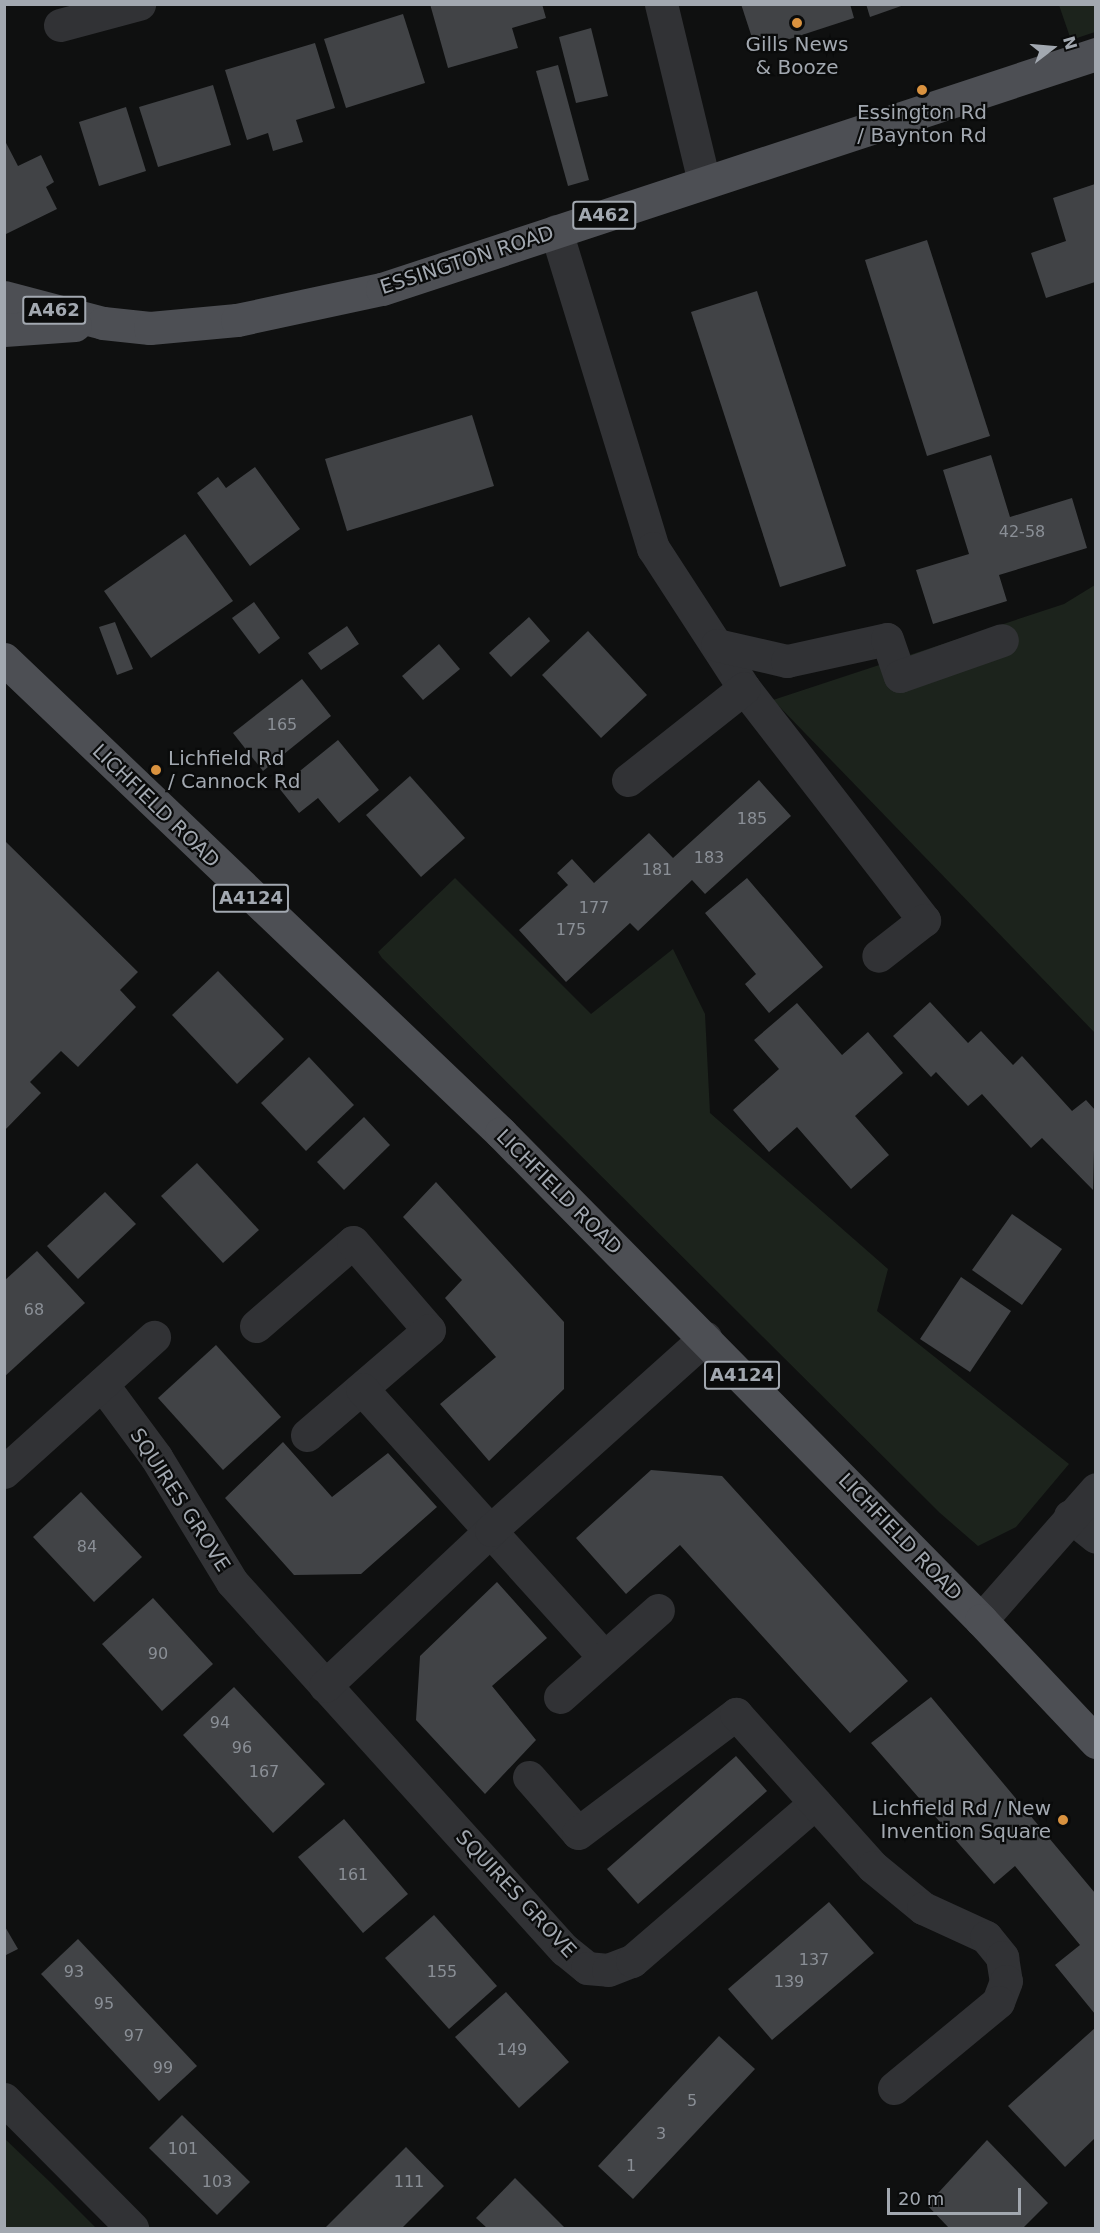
<!DOCTYPE html>
<style>
body{margin:0}
#map{position:relative;width:1100px;height:2233px;overflow:hidden;background:#0f1010;font-family:"DejaVu Sans",sans-serif}
div>[style]{position:absolute}
[style*='--x']{left:calc(var(--x)*1px);top:calc(var(--y)*1px);width:calc(var(--w)*1px);rotate:calc(var(--a)*1deg)}
.green>*{inset:0;background:#1c231c}
.building>*{inset:0;background:#414346}
.minor>*{height:33px;margin:-16.5px;padding:0 16.5px;transform-origin:16.5px;border-radius:16.5px;background:#313235}
.major>*{height:33px;margin:-16.5px;padding:0 16.5px;transform-origin:16.5px;border-radius:16.5px;background:#4d4f54}
.dots>*{width:16px;height:16px;translate:-50% -50%;box-sizing:border-box;border:3px solid #0a0b0b;border-radius:50%}
span{translate:-50% -50%;white-space:nowrap;text-align:center;line-height:1.15;-webkit-text-stroke:4.5px #0a0b0b;paint-order:stroke}
.number-label{font-size:16px;color:#8a8f96}
.number-label span{-webkit-text-stroke-width:0}
.shield-label span{padding:2px 4px;background:#0a0b0b;border:2px solid;border-radius:4px;-webkit-text-stroke-width:0}
.shield-label{font-size:18px;color:#a2a8b0;font-weight:700}
.poi-label{font-size:20px;color:#a2a8b0}
.left{translate:0 -50%;text-align:left}
.right{translate:-100% -50%;text-align:right}
.street-label{font-size:20px;color:#a2a8b0}
.frame{position:absolute;inset:0;border:6px solid #a2a8b0;pointer-events:none}
.north{position:absolute;left:1022px;top:18px;width:60px;height:60px;-webkit-text-stroke:4px #0a0b0b;paint-order:stroke;rotate:74deg;font-size:16px;font-weight:700;line-height:24px;text-align:center;color:#a2a8b0}
.north::after{content:'';display:block;margin:auto;width:21px;height:27px;background:#a2a8b0;clip-path:polygon(50% 0,100% 100%,50% 72%,0 100%)}
.scale{position:absolute;left:887px;top:2188px;width:134px;height:27px;box-sizing:border-box;border:3px solid #a2a8b0;border-top:0;padding-left:8px;font-size:18px;line-height:21px;white-space:nowrap;color:#a2a8b0;-webkit-text-stroke:4px #0a0b0b;paint-order:stroke}
</style>
<div id="map">
<div class="green">
<div style="clip-path:polygon(1059px 5px,1095px 5px,1095px 32px,1071px 40px)"></div>
<div style="clip-path:polygon(1095px 585px,1095px 1033px,773px 700px,1064px 604px)"></div>
<div style="clip-path:polygon(455px 878px,591px 1014px,673px 949px,705px 1014px,710px 1113px,888px 1269px,877px 1311px,1069px 1464px,1016px 1527px,978px 1546px,940px 1513px,382px 958px,378px 952px)"></div>
<div style="clip-path:polygon(4px 2138px,50px 2182px,96px 2228px,5px 2228px)"></div>
</div>
<div class="building">
<div style="clip-path:polygon(430px 4px,542px 4px,546px 18px,512px 28px,518px 48px,448px 68px)"></div>
<div style="clip-path:polygon(741px 4px,850px 4px,854px 18px,756px 50px)"></div>
<div style="clip-path:polygon(866px 4px,904px 4px,904px 5px,870px 17px)"></div>
<div style="clip-path:polygon(403px 14px,425px 83px,346px 108px,324px 39px)"></div>
<div style="clip-path:polygon(591px 28px,608px 96px,576px 103px,559px 37px)"></div>
<div style="clip-path:polygon(315px 43px,335px 108px,296px 120px,303px 142px,273px 151px,268px 133px,247px 140px,225px 70px)"></div>
<div style="clip-path:polygon(558px 65px,589px 180px,568px 186px,536px 71px)"></div>
<div style="clip-path:polygon(213px 85px,231px 145px,158px 167px,139px 107px)"></div>
<div style="clip-path:polygon(126px 107px,146px 171px,99px 186px,79px 122px)"></div>
<div style="clip-path:polygon(4px 139px,18px 166px,41px 155px,54px 182px,46px 187px,57px 209px,4px 235px)"></div>
<div style="clip-path:polygon(1095px 184px,1095px 282px,1046px 298px,1031px 253px,1066px 241px,1053px 198px)"></div>
<div style="clip-path:polygon(927px 240px,990px 436px,927px 456px,865px 260px)"></div>
<div style="clip-path:polygon(757px 291px,846px 566px,780px 587px,691px 312px)"></div>
<div style="clip-path:polygon(472px 415px,494px 486px,347px 531px,325px 459px)"></div>
<div style="clip-path:polygon(991px 455px,1010px 517px,1072px 498px,1087px 548px,999px 575px,1007px 601px,933px 624px,916px 570px,969px 554px,943px 470px)"></div>
<div style="clip-path:polygon(255px 467px,300px 529px,250px 566px,197px 493px,218px 477px,226px 488px)"></div>
<div style="clip-path:polygon(185px 534px,233px 601px,151px 658px,104px 591px)"></div>
<div style="clip-path:polygon(254px 602px,280px 638px,259px 654px,232px 618px)"></div>
<div style="clip-path:polygon(529px 617px,550px 641px,511px 677px,489px 653px)"></div>
<div style="clip-path:polygon(115px 622px,133px 669px,117px 675px,99px 627px)"></div>
<div style="clip-path:polygon(347px 626px,359px 644px,321px 670px,308px 653px)"></div>
<div style="clip-path:polygon(588px 631px,647px 695px,601px 738px,542px 675px)"></div>
<div style="clip-path:polygon(439px 644px,460px 669px,423px 700px,402px 676px)"></div>
<div style="clip-path:polygon(302px 679px,331px 716px,263px 771px,233px 733px)"></div>
<div style="clip-path:polygon(338px 740px,379px 790px,339px 823px,318px 798px,299px 813px,279px 788px)"></div>
<div style="clip-path:polygon(410px 776px,465px 838px,421px 877px,366px 815px)"></div>
<div style="clip-path:polygon(759px 780px,791px 816px,705px 894px,692px 880px,638px 931px,630px 923px,566px 982px,519px 930px,568px 885px,557px 873px,572px 859px,594px 883px,649px 833px,673px 858px)"></div>
<div style="clip-path:polygon(4px 840px,138px 972px,120px 990px,136px 1007px,78px 1067px,61px 1051px,30px 1082px,41px 1093px,4px 1131px)"></div>
<div style="clip-path:polygon(747px 878px,823px 967px,769px 1013px,745px 984px,756px 974px,705px 913px)"></div>
<div style="clip-path:polygon(218px 971px,284px 1039px,237px 1084px,172px 1015px)"></div>
<div style="clip-path:polygon(930px 1002px,968px 1043px,981px 1031px,1013px 1065px,1022px 1056px,1072px 1111px,1086px 1100px,1095px 1110px,1093px 1190px,1042px 1138px,1031px 1148px,982px 1094px,968px 1106px,936px 1072px,931px 1077px,893px 1036px)"></div>
<div style="clip-path:polygon(797px 1003px,842px 1055px,868px 1032px,903px 1073px,855px 1116px,889px 1155px,851px 1189px,797px 1127px,769px 1152px,733px 1110px,779px 1069px,754px 1040px)"></div>
<div style="clip-path:polygon(309px 1057px,354px 1105px,306px 1151px,261px 1103px)"></div>
<div style="clip-path:polygon(364px 1117px,390px 1145px,344px 1190px,317px 1162px)"></div>
<div style="clip-path:polygon(197px 1163px,259px 1230px,223px 1263px,161px 1196px)"></div>
<div style="clip-path:polygon(436px 1182px,564px 1322px,564px 1389px,489px 1461px,440px 1404px,496px 1357px,445px 1298px,462px 1280px,403px 1217px)"></div>
<div style="clip-path:polygon(105px 1192px,136px 1224px,78px 1279px,47px 1246px)"></div>
<div style="clip-path:polygon(1012px 1214px,1062px 1249px,1022px 1305px,972px 1270px)"></div>
<div style="clip-path:polygon(37px 1251px,85px 1303px,4px 1377px,4px 1281px)"></div>
<div style="clip-path:polygon(961px 1277px,1011px 1311px,970px 1372px,920px 1339px)"></div>
<div style="clip-path:polygon(216px 1345px,281px 1417px,223px 1470px,158px 1398px)"></div>
<div style="clip-path:polygon(283px 1442px,332px 1497px,388px 1453px,437px 1507px,361px 1574px,294px 1575px,225px 1498px)"></div>
<div style="clip-path:polygon(651px 1470px,722px 1476px,908px 1681px,850px 1733px,680px 1545px,626px 1594px,576px 1538px)"></div>
<div style="clip-path:polygon(81px 1492px,142px 1557px,94px 1602px,33px 1537px)"></div>
<div style="clip-path:polygon(497px 1582px,547px 1638px,492px 1686px,536px 1740px,485px 1794px,416px 1720px,420px 1656px)"></div>
<div style="clip-path:polygon(153px 1598px,213px 1664px,162px 1711px,102px 1644px)"></div>
<div style="clip-path:polygon(234px 1687px,325px 1784px,273px 1833px,183px 1735px)"></div>
<div style="clip-path:polygon(931px 1697px,1095px 1893px,1095px 2014px,1055px 1965px,1080px 1945px,1015px 1866px,994px 1884px,871px 1743px)"></div>
<div style="clip-path:polygon(736px 1756px,767px 1791px,638px 1904px,607px 1869px)"></div>
<div style="clip-path:polygon(344px 1819px,408px 1894px,363px 1933px,298px 1857px)"></div>
<div style="clip-path:polygon(829px 1902px,874px 1953px,772px 2040px,728px 1989px)"></div>
<div style="clip-path:polygon(434px 1915px,497px 1986px,449px 2029px,385px 1958px)"></div>
<div style="clip-path:polygon(4px 1925px,18px 1949px,4px 1956px)"></div>
<div style="clip-path:polygon(78px 1939px,197px 2066px,159px 2101px,41px 1974px)"></div>
<div style="clip-path:polygon(506px 1992px,569px 2062px,519px 2108px,455px 2037px)"></div>
<div style="clip-path:polygon(1095px 2028px,1095px 2138px,1065px 2167px,1008px 2106px)"></div>
<div style="clip-path:polygon(719px 2036px,755px 2069px,633px 2199px,598px 2166px)"></div>
<div style="clip-path:polygon(182px 2115px,250px 2182px,217px 2215px,149px 2148px)"></div>
<div style="clip-path:polygon(987px 2140px,1048px 2203px,1023px 2228px,949px 2228px,927px 2205px)"></div>
<div style="clip-path:polygon(406px 2147px,444px 2186px,402px 2228px,325px 2228px)"></div>
<div style="clip-path:polygon(515px 2178px,565px 2228px,487px 2228px,476px 2218px)"></div>
</div>
<div class="minor">
<div style="--x:661;--y:4;--w:183;--a:76.4"></div>
<div style="--x:60;--y:25;--w:82;--a:-14.9"></div>
<div style="--x:556;--y:231;--w:332;--a:73"></div>
<div style="--x:653;--y:548;--w:167;--a:57"></div>
<div style="--x:744;--y:688;--w:294;--a:52.2"></div>
<div style="--x:924;--y:920;--w:58;--a:142"></div>
<div style="--x:717;--y:645;--w:72;--a:12.9"></div>
<div style="--x:787;--y:661;--w:102;--a:-12.4"></div>
<div style="--x:887;--y:639;--w:39;--a:71"></div>
<div style="--x:900;--y:676;--w:108;--a:-19.4"></div>
<div style="--x:628;--y:780;--w:148;--a:-38.4"></div>
<div style="--x:256;--y:1326;--w:128;--a:-40.9"></div>
<div style="--x:353;--y:1242;--w:116;--a:49.2"></div>
<div style="--x:429;--y:1330;--w:161;--a:139.3"></div>
<div style="--x:102;--y:1384;--w:91;--a:53.5"></div>
<div style="--x:156;--y:1457;--w:146;--a:58.7"></div>
<div style="--x:232;--y:1582;--w:496;--a:47.9"></div>
<div style="--x:565;--y:1950;--w:28;--a:39"></div>
<div style="--x:587;--y:1968;--w:21;--a:5"></div>
<div style="--x:608;--y:1970;--w:26;--a:-21"></div>
<div style="--x:632;--y:1961;--w:242;--a:-40.8"></div>
<div style="--x:362;--y:1389;--w:361;--a:47.9"></div>
<div style="--x:4;--y:1472;--w:202;--a:-42"></div>
<div style="--x:1070;--y:1516;--w:33;--a:39"></div>
<div style="--x:981;--y:1620;--w:174;--a:-48.7"></div>
<div style="--x:325;--y:1686;--w:228;--a:-43.2"></div>
<div style="--x:491;--y:1530;--w:288;--a:-41.9"></div>
<div style="--x:560;--y:1697;--w:131;--a:-41.6"></div>
<div style="--x:529;--y:1777;--w:74;--a:48.8"></div>
<div style="--x:578;--y:1833;--w:198;--a:-37"></div>
<div style="--x:736;--y:1714;--w:205;--a:48.2"></div>
<div style="--x:873;--y:1867;--w:65;--a:39.4"></div>
<div style="--x:923;--y:1908;--w:69;--a:24.7"></div>
<div style="--x:986;--y:1937;--w:26;--a:51"></div>
<div style="--x:1002;--y:1957;--w:24;--a:81"></div>
<div style="--x:1006;--y:1981;--w:22;--a:111"></div>
<div style="--x:998;--y:2002;--w:135;--a:140.4"></div>
<div style="--x:4;--y:2099;--w:182;--a:45.2"></div>
</div>
<div class="major">
<div style="--x:4;--y:297;--w:102;--a:14.7"></div>
<div style="--x:103;--y:323;--w:47;--a:6.1"></div>
<div style="--x:150;--y:328;--w:87;--a:-5.3"></div>
<div style="--x:237;--y:320;--w:148;--a:-12.1"></div>
<div style="--x:382;--y:289;--w:752;--a:-18.22"></div>
<div style="--x:4;--y:330;--w:71;--a:-4"></div>
<div style="--x:4;--y:659;--w:687;--a:43.64"></div>
<div style="--x:501;--y:1133;--w:684;--a:45.41"></div>
<div style="--x:981;--y:1620;--w:168;--a:46.7"></div>
</div>
<div class="dots">
<div style="left:797px;top:23px;background:#d9923f"></div>
<div style="left:922px;top:90px;background:#d9923f"></div>
<div style="left:156px;top:770px;background:#d9923f"></div>
<div style="left:1063px;top:1820px;background:#d9923f"></div>
</div>
<div class="number-label">
<span style="left:1022px;top:532px">42-58</span>
<span style="left:282px;top:725px">165</span>
<span style="left:752px;top:819px">185</span>
<span style="left:709px;top:858px">183</span>
<span style="left:657px;top:870px">181</span>
<span style="left:594px;top:908px">177</span>
<span style="left:571px;top:930px">175</span>
<span style="left:34px;top:1310px">68</span>
<span style="left:87px;top:1547px">84</span>
<span style="left:158px;top:1654px">90</span>
<span style="left:220px;top:1723px">94</span>
<span style="left:242px;top:1748px">96</span>
<span style="left:264px;top:1772px">167</span>
<span style="left:353px;top:1875px">161</span>
<span style="left:814px;top:1960px">137</span>
<span style="left:74px;top:1972px">93</span>
<span style="left:442px;top:1972px">155</span>
<span style="left:789px;top:1982px">139</span>
<span style="left:104px;top:2004px">95</span>
<span style="left:134px;top:2036px">97</span>
<span style="left:512px;top:2050px">149</span>
<span style="left:163px;top:2068px">99</span>
<span style="left:692px;top:2101px">5</span>
<span style="left:661px;top:2134px">3</span>
<span style="left:183px;top:2149px">101</span>
<span style="left:631px;top:2166px">1</span>
<span style="left:217px;top:2182px">103</span>
<span style="left:409px;top:2182px">111</span>
</div>
<div class="shield-label">
<span style="left:604px;top:215px">A462</span>
<span style="left:54px;top:310px">A462</span>
<span style="left:251px;top:898px">A4124</span>
<span style="left:742px;top:1375px">A4124</span>
</div>
<div class="poi-label">
<span style="left:797px;top:56px">Gills News<br>&amp; Booze</span>
<span style="left:922px;top:124px">Essington Rd<br>/ Baynton Rd</span>
<span class="left" style="left:168px;top:770px">Lichfield Rd<br>/ Cannock Rd</span>
<span class="right" style="left:1051px;top:1820px">Lichfield Rd / New<br>Invention Square</span>
</div>
<div class="street-label">
<span style="left:467px;top:260px;rotate:-18deg">ESSINGTON ROAD</span>
<span style="left:156px;top:806px;rotate:44deg">LICHFIELD ROAD</span>
<span style="left:559px;top:1192px;rotate:45deg">LICHFIELD ROAD</span>
<span style="left:180px;top:1500px;rotate:57deg">SQUIRES GROVE</span>
<span style="left:900px;top:1537px;rotate:46deg">LICHFIELD ROAD</span>
<span style="left:516px;top:1894px;rotate:47deg">SQUIRES GROVE</span>
</div>
<div class="frame"></div>
<div class="north">N</div>
<div class="scale">20 m</div>
</div>
